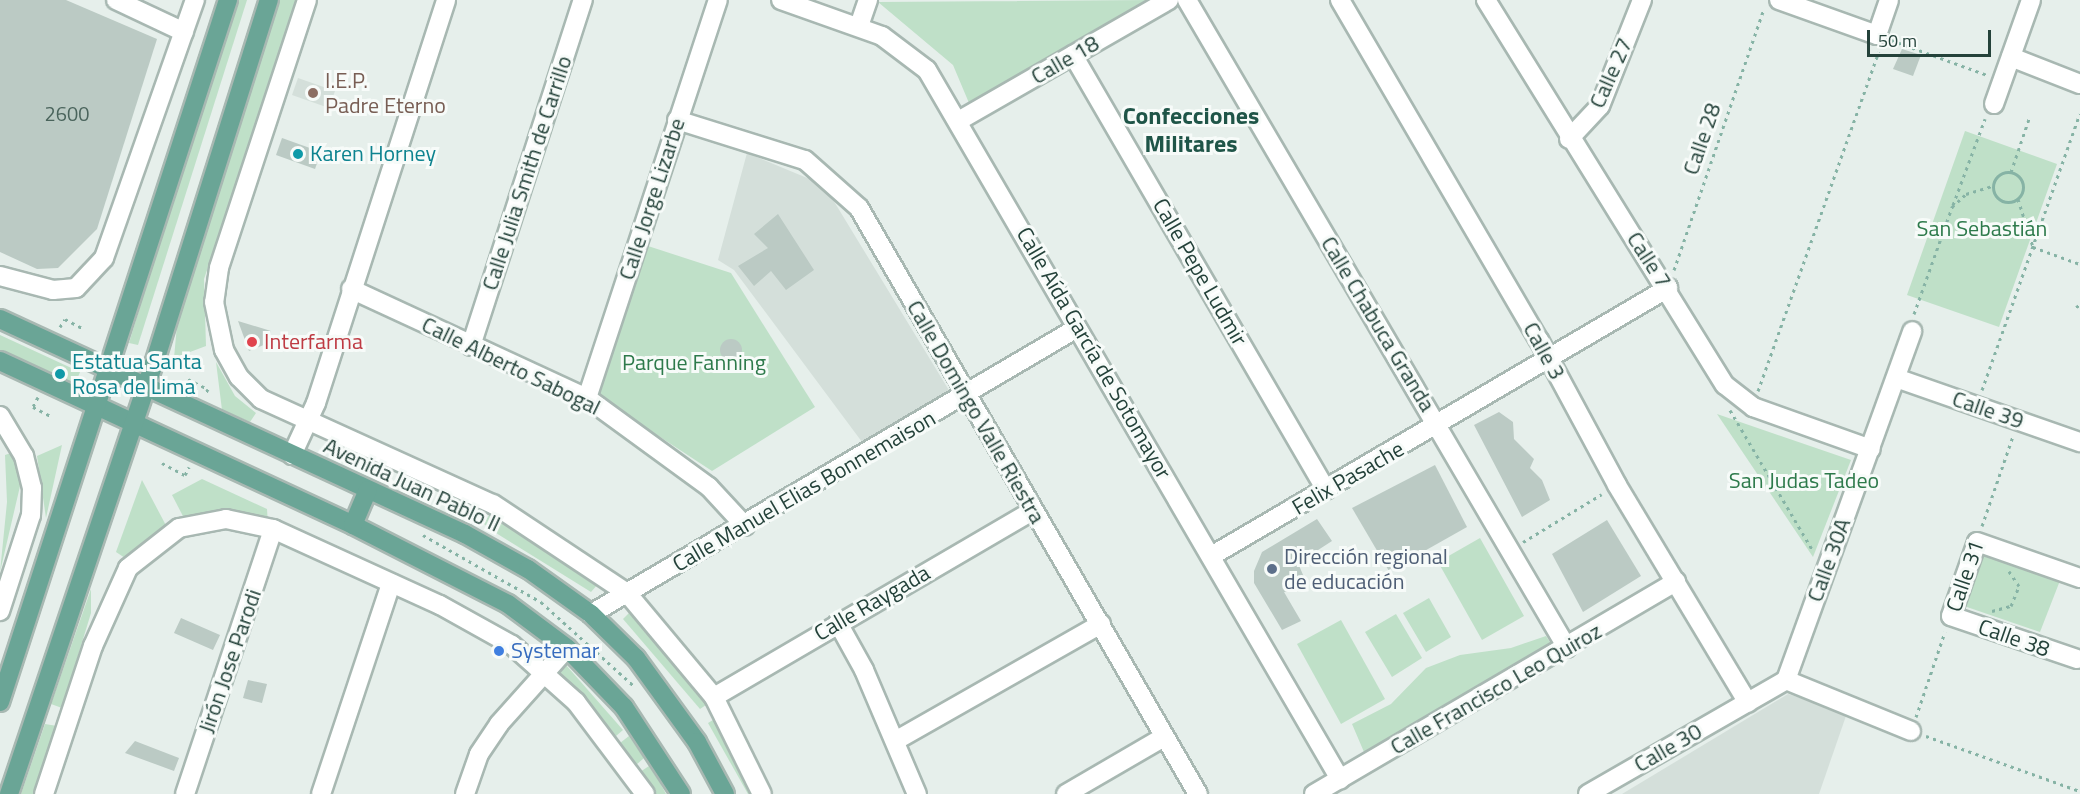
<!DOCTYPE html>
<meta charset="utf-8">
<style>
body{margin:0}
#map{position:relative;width:2080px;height:794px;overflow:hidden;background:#e6efeb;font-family:"Titillium Web",sans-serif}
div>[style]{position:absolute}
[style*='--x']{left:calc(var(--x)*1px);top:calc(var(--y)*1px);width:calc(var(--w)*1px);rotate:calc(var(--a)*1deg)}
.built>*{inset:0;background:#d4dfda}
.green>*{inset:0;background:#bfe0c8}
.building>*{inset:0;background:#bbcac4}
.round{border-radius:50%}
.path>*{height:3px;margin-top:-1.5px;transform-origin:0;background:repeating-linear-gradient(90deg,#86b3a5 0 3px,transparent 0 7.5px)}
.path>.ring{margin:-1.5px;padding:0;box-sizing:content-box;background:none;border:3px solid #86b3a5;border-radius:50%}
.roads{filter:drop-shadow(2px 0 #a8b8b2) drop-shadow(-2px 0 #a8b8b2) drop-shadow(0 2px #a8b8b2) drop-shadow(0 -2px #a8b8b2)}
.minor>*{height:18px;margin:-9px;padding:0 9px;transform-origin:9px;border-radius:9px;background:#fff}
.major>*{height:18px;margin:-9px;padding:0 9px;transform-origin:9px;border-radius:9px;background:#6aa596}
.dots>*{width:16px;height:16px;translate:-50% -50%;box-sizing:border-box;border:3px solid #f7fbf9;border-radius:50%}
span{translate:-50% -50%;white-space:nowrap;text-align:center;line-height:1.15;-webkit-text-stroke:6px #f7fbf9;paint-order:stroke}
.number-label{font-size:20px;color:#4a645c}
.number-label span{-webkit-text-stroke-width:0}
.street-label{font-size:22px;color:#24423a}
.education-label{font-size:22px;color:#785e54}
.left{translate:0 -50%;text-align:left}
.culture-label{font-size:22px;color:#0d838f}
.park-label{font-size:22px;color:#2d7a4b}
.health-label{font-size:22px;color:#be3a42}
.service-label{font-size:22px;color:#4e5e75}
.shop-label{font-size:22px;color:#366cbe}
.neighbourhood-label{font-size:24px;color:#1f5548;font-weight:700}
.scale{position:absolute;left:1867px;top:30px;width:124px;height:27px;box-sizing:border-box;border:3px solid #24423a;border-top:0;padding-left:8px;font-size:18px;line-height:21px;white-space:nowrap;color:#24423a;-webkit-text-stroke:4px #f7fbf9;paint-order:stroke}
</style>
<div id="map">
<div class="built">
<div style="clip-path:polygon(298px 78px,335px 91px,329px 108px,292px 95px)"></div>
<div style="clip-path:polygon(747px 153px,824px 185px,950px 392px,865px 446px,734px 270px,718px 260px)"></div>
<div style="clip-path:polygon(1788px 694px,1847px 713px,1819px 794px,1622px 794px)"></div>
</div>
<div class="green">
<div style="clip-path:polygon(233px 0,247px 0,138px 345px,129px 343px)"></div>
<div style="clip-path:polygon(279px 0,299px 0,204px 279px,206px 346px,174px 358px,177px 325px)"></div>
<div style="clip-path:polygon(1152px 0,969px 103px,953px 65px,878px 2px)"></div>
<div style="clip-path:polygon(1965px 131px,2057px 164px,1999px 327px,1907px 295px)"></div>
<div style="clip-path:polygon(648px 246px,731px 273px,815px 407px,712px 471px,599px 397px)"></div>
<div style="clip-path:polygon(0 335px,80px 372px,72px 392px,0 358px)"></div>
<div style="clip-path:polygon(216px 362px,235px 396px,256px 413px,250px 422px,222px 410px)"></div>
<div style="clip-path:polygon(1717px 414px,1851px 460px,1813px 557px)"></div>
<div style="clip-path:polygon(62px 445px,46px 518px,37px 456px)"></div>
<div style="clip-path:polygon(14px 452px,21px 482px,0 572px,7px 502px,5px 455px)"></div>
<div style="clip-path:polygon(202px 479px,267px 509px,268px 525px,185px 520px,172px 495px)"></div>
<div style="clip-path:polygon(142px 480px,170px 533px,128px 560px,116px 552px)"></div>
<div style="clip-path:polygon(489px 515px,536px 540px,598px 584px,591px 592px,496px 533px,484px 524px)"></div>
<div style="clip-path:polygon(1480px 538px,1524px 616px,1482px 640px,1438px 562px)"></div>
<div style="clip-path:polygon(1984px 550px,2061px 578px,2040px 632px,1964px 606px)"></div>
<div style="clip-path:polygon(91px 589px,91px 613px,62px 708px,51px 704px)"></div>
<div style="clip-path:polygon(1429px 598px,1451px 637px,1426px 652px,1403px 613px)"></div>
<div style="clip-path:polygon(631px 611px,709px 703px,700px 709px,623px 619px)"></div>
<div style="clip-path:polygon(1396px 614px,1422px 658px,1392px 677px,1365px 632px)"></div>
<div style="clip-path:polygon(1341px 620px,1385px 699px,1341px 724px,1297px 644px)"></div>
<div style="clip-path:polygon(1546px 636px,1553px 647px,1364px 752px,1352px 724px,1391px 704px,1426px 668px,1460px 655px,1511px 648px)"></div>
<div style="clip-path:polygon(566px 665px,623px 730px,616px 736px,560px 672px)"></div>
<div style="clip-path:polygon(718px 717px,757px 794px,748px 794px,708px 723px)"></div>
<div style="clip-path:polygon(45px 724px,57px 726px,35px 794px,21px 794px)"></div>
<div style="clip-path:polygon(629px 736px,644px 758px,636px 765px,620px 743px)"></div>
<div style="clip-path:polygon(649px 766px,660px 783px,666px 794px,655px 794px,640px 772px)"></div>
</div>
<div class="building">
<div style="clip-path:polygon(0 0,66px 0,157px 39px,97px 229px,58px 268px,37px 269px,0 252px)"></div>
<div style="clip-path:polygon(1902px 49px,1921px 55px,1913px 76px,1893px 69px)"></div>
<div style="clip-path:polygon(282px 138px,321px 152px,315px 169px,276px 155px)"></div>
<div style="clip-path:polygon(778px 214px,814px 270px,786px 290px,771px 271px,754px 286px,738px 266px,768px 248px,754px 234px)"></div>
<div style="clip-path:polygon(238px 321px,271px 331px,266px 344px,249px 351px)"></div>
<div class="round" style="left:720px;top:339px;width:22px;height:22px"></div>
<div style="clip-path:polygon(1499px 412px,1513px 422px,1514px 439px,1534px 459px,1530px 468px,1542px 480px,1550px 500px,1522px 517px,1474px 425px)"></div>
<div style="clip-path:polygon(1435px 465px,1467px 527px,1389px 571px,1352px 508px)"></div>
<div style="clip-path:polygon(1317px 519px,1332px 541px,1298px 563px,1306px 582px,1301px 590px,1284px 592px,1301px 621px,1282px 630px,1254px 583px,1254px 571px,1262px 552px)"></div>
<div style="clip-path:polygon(1607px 520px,1641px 576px,1583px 612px,1552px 554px)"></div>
<div style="clip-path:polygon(181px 618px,220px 635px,213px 650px,174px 633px)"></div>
<div style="clip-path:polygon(248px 680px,267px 684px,262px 703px,243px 698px)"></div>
<div style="clip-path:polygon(135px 741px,179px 758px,174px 771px,125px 753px)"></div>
</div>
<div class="path">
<div style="--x:1891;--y:40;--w:102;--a:20"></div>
<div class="ring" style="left:1993px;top:172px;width:27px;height:27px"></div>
<div style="--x:2011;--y:172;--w:59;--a:-71.3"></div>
<div style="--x:2018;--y:199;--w:50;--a:72.6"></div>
<div style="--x:2033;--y:247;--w:50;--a:19.9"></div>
<div style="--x:1953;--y:205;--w:92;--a:-69.6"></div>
<div style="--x:1674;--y:270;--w:276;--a:-71"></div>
<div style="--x:2076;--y:307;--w:4;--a:-27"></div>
<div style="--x:1914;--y:314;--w:114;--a:-70.4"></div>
<div style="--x:1952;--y:207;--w:19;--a:-43"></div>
<div style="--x:1966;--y:194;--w:27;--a:-17"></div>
<div style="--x:60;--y:327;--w:9;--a:-58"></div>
<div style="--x:65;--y:319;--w:19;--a:28"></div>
<div style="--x:188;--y:379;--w:22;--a:27"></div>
<div style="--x:208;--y:389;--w:6;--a:121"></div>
<div style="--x:1982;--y:390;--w:293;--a:-70.5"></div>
<div style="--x:1758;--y:391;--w:360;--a:-70.4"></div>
<div style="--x:38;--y:397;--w:11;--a:117"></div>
<div style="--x:33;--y:407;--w:20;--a:27"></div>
<div style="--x:1730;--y:410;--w:164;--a:59.5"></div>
<div style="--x:162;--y:463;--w:26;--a:28"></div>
<div style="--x:185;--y:475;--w:9;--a:-63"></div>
<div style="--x:1982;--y:526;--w:95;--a:-71"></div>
<div style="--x:423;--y:535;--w:136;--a:29.6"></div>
<div style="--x:541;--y:602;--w:124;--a:42.1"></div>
<div style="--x:1523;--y:542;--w:92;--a:-31.3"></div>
<div style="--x:1992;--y:611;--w:20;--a:-15"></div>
<div style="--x:2011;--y:606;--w:22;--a:-68"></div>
<div style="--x:2019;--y:586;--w:18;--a:-124"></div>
<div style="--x:1916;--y:717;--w:90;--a:-71.2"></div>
<div style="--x:1926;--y:736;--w:164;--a:19.7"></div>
</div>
<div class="roads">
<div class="minor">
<div style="--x:116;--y:0;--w:75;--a:25.2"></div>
<div style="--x:307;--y:0;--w:282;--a:108.2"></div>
<div style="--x:219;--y:268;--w:34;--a:98"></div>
<div style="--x:214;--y:302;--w:49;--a:78.2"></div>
<div style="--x:224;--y:350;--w:31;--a:61"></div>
<div style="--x:239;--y:377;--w:31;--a:45"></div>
<div style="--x:261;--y:399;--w:255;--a:24.4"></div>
<div style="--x:493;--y:504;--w:161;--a:33.6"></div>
<div style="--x:627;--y:593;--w:136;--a:50.1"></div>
<div style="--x:714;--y:697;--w:108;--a:63.7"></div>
<div style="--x:781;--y:0;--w:107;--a:19.6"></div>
<div style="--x:882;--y:36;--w:56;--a:37.1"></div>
<div style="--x:927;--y:70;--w:821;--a:59.78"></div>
<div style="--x:1187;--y:0;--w:751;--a:59.61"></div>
<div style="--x:1340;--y:0;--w:394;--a:59.7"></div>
<div style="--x:1539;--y:340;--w:165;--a:61.7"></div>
<div style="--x:1617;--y:485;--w:254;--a:59"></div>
<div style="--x:1486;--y:0;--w:453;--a:58.2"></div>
<div style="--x:1725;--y:385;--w:36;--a:38"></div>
<div style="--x:1753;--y:407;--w:125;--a:19.6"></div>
<div style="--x:1779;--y:0;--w:104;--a:19.7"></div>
<div style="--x:1877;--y:35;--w:37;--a:-71"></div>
<div style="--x:859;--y:26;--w:28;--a:-71"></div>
<div style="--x:1073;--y:55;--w:503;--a:59.82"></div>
<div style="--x:2011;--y:57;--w:74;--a:21.4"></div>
<div style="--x:1994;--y:104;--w:110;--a:-70.4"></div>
<div style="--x:677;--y:120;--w:134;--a:17.4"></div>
<div style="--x:805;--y:160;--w:72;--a:41.6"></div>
<div style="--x:859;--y:208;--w:677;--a:59.95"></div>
<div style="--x:960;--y:120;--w:241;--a:-29.9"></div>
<div style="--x:1569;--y:139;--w:45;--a:-46.8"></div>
<div style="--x:1600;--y:106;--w:114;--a:-68.4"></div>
<div style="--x:0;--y:276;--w:55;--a:14.8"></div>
<div style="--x:53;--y:290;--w:23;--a:-5"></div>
<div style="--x:76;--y:288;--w:41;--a:-47"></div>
<div style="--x:104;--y:258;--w:274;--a:-70.6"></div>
<div style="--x:351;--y:289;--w:260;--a:24.8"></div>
<div style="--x:587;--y:398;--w:151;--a:36.1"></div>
<div style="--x:709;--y:487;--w:53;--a:47.3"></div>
<div style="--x:471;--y:346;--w:364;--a:-72.1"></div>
<div style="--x:1896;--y:378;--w:195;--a:19.2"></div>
<div style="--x:587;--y:398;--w:419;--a:-71.8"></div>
<div style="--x:0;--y:416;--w:47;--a:59"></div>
<div style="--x:24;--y:456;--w:33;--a:76"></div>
<div style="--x:32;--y:488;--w:27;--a:92"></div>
<div style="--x:31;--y:515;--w:101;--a:107.9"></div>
<div style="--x:292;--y:455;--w:57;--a:-65.2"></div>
<div style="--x:316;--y:403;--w:423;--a:-72.1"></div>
<div style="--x:1213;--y:555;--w:528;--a:-30.4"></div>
<div style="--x:591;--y:614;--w:564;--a:-30.48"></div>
<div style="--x:838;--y:623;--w:54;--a:61"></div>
<div style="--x:864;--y:670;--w:135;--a:66.9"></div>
<div style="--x:2077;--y:659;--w:133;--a:-161.2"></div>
<div style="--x:1951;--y:616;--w:78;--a:-70.6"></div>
<div style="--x:1977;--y:542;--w:109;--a:19.3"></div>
<div style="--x:1786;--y:680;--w:135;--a:22.2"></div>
<div style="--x:714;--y:697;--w:368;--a:-30.3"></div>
<div style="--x:895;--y:741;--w:237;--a:-29.6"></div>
<div style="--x:44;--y:794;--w:156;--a:-71.7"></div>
<div style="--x:93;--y:646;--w:85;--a:-65.8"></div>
<div style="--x:128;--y:568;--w:65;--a:-38.1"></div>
<div style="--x:179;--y:528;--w:48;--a:-10.8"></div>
<div style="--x:226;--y:519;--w:48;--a:12"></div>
<div style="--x:273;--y:529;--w:183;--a:24.5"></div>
<div style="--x:440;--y:605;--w:82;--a:29.1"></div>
<div style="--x:512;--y:645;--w:86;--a:41.7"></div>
<div style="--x:576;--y:702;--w:115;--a:53.1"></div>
<div style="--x:185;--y:794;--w:279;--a:-71.6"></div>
<div style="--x:321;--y:794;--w:222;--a:-71.6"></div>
<div style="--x:465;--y:794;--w:42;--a:-70.7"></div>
<div style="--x:479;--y:754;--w:36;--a:-56"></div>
<div style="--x:499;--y:724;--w:102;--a:-48.2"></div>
<div style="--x:1066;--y:794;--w:113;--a:-30.2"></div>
<div style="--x:1314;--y:794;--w:420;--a:-30.4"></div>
<div style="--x:1588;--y:794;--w:228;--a:-29.9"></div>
<div style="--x:1786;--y:680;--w:371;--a:-70.1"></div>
</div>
<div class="major">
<div style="--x:0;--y:319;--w:512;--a:24.81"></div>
<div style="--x:465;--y:534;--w:72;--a:29.1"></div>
<div style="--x:528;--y:569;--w:77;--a:35.5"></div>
<div style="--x:591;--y:614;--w:63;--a:44.4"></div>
<div style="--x:636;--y:658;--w:104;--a:54"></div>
<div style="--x:697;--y:742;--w:59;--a:61.7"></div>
<div style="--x:0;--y:361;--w:389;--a:24.9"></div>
<div style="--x:353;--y:525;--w:174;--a:27"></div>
<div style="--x:508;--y:604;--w:74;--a:36.7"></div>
<div style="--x:567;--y:648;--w:82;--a:46"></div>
<div style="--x:624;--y:707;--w:104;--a:56.8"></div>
<div style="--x:353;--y:525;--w:38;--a:-67"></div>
<div style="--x:0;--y:702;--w:738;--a:-72.01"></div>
<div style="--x:9;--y:794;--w:454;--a:-71.4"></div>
<div style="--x:154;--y:364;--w:382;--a:-72.5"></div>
</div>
</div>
<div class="dots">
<div style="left:313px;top:93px;background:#8d6e63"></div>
<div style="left:298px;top:154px;background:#0f9aa8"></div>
<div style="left:252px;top:342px;background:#e0444e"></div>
<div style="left:60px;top:374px;background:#0f9aa8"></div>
<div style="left:1272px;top:569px;background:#5c6f8a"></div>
<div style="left:499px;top:651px;background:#3f7fe0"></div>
</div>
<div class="number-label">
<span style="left:67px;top:113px">2600</span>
</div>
<div class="street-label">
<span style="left:1065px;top:60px;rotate:-30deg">Calle 18</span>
<span style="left:1611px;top:73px;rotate:-66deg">Calle 27</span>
<span style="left:1702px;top:139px;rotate:-71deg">Calle 28</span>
<span style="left:527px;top:173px;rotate:-72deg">Calle Julia Smith de Carrillo</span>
<span style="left:652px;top:199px;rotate:-72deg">Calle Jorge Lizarbe</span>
<span style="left:1649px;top:260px;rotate:57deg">Calle 7</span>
<span style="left:1200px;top:272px;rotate:60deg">Calle Pepe Ludmir</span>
<span style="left:1378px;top:324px;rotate:59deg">Calle Chabuca Granda</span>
<span style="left:1544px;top:351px;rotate:61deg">Calle 3</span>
<span style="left:1094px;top:353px;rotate:60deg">Calle Aída García de Sotomayor</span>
<span style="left:511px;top:366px;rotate:26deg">Calle Alberto Sabogal</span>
<span style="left:1988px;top:410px;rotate:19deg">Calle 39</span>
<span style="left:976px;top:412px;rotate:60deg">Calle Domingo Valle Riestra</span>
<span style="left:1348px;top:478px;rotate:-30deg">Felix Pasache</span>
<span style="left:412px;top:485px;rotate:25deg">Avenida Juan Pablo II</span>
<span style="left:804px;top:491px;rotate:-30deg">Calle Manuel Elias Bonnemaison</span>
<span style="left:1829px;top:560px;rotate:-70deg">Calle 30A</span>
<span style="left:1965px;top:576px;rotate:-71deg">Calle 31</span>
<span style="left:872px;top:603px;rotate:-30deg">Calle Raygada</span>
<span style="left:2014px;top:638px;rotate:19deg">Calle 38</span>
<span style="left:230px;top:661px;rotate:-71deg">Jirón Jose Parodi</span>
<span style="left:1496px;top:689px;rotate:-30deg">Calle Francisco Leo Quiroz</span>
<span style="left:1668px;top:748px;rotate:-30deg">Calle 30</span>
</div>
<div class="education-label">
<span class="left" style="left:325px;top:93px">I.E.P.<br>Padre Eterno</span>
</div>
<div class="culture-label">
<span class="left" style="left:310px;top:154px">Karen Horney</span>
<span class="left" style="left:72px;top:374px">Estatua Santa<br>Rosa de Lima</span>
</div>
<div class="park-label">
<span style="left:1982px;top:229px">San Sebastián</span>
<span style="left:694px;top:363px">Parque Fanning</span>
<span style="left:1804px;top:481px">San Judas Tadeo</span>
</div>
<div class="health-label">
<span class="left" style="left:264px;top:342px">Interfarma</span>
</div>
<div class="service-label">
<span class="left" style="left:1284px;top:569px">Dirección regional<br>de educación</span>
</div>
<div class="shop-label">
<span class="left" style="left:511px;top:651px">Systemar</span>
</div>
<div class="neighbourhood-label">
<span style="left:1191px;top:130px">Confecciones<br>Militares</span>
</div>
<div class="scale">50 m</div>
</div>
